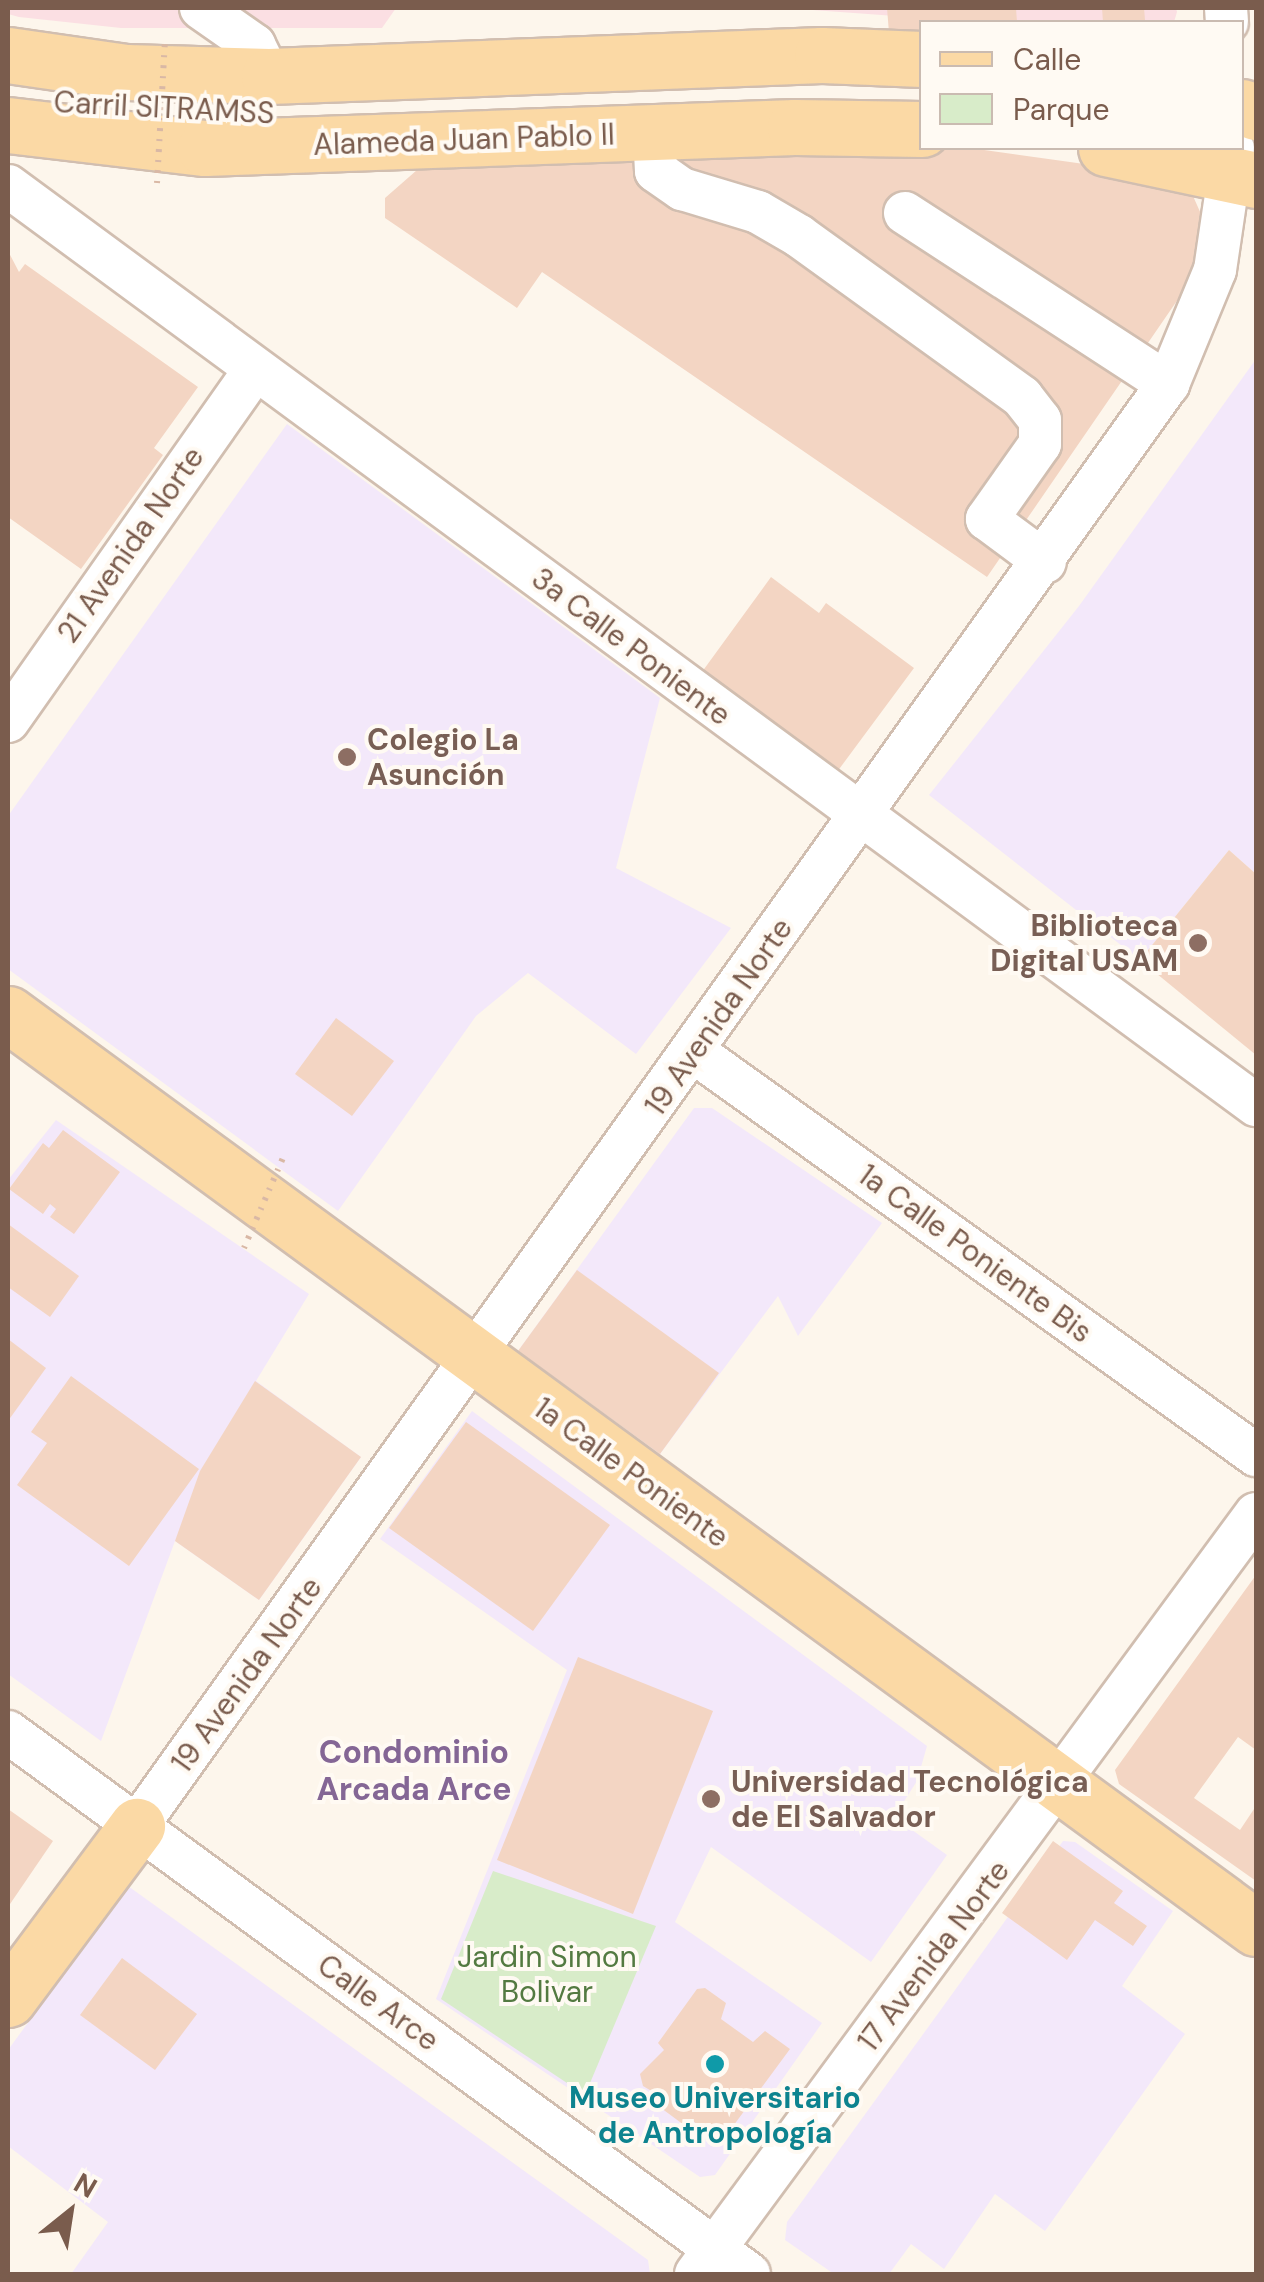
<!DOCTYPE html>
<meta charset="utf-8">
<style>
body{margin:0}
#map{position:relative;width:1264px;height:2282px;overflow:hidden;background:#fdf6ec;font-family:"DM Sans",sans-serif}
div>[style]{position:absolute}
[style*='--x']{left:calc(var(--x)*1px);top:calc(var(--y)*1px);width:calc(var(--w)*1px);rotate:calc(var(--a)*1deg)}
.education>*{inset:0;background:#f3e8fa}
.medical>*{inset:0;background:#fbdfe3}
.green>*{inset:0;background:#d8ecc9}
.building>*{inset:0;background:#f3d5c3}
.roads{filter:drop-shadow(2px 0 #d1beb0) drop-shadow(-2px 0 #d1beb0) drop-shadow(0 2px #d1beb0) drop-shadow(0 -2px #d1beb0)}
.minor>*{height:42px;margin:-21px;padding:0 21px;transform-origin:21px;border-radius:21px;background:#fff}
.major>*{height:55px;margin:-27.5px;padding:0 27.5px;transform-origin:27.5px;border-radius:27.5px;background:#fbd9a5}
.path-bridge>*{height:6px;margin-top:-3px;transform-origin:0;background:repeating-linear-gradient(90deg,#d9b8a5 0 2.5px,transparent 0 10.5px)}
.dots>*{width:28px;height:28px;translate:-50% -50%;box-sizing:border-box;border:5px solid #fffaf3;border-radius:50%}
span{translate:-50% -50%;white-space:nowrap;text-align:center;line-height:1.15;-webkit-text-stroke:8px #fffaf3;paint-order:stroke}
.street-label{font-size:30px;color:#7a5c4d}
.education-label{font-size:30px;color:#785e54;font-weight:700}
.left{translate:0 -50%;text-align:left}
.right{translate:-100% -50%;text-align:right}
.park-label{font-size:30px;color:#537a41}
.culture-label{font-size:30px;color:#0d838f;font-weight:700}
.neighbourhood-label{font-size:32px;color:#846695;font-weight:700}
.frame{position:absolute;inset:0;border:10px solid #7a5c4d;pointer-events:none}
.legend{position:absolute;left:919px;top:20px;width:325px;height:130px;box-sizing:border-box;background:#fffaf3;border:2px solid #cabbb1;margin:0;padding:12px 18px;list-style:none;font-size:30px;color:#7a5c4d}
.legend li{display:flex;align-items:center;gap:20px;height:50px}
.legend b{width:50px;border:2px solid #cabbb1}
.north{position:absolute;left:20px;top:2162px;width:100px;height:100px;-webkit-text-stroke:8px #fffaf3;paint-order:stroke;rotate:30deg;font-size:28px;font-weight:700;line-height:40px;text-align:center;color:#7a5c4d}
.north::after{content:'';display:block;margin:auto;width:35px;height:45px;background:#7a5c4d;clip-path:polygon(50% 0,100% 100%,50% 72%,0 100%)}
</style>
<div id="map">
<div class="education">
<div style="clip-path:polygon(1256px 359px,1256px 874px,1229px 850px,1140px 960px,929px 795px,1079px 606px)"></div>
<div style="clip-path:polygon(287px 424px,660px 698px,616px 868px,731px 928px,636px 1054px,528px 973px,476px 1016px,338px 1211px,8px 969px,8px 816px)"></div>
<div style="clip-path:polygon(694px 1108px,712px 1108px,882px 1223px,798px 1336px,778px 1296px,660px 1454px,518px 1351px)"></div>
<div style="clip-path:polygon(56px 1120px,309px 1294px,256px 1381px,361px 1457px,259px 1600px,175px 1541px,101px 1741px,8px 1674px,8px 1180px)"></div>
<div style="clip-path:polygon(472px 1411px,927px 1746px,917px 1781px,894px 1817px,947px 1855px,871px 1962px,711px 1847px,675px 1922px,822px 2023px,715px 2175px,700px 2177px,436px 1999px,567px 1670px,380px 1539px)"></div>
<div style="clip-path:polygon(1063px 1841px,1075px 1842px,1173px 1911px,1122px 1986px,1185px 2034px,1045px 2231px,995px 2194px,944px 2269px,911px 2244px,889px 2274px,834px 2274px,785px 2240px,787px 2222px)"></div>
<div style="clip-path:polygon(128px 1886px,648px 2260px,650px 2274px,71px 2274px,108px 2222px,8px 2146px,8px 2050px)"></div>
</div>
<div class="medical">
<div style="clip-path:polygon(8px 8px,396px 8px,382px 28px,121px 28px,19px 17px,8px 14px)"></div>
<div style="clip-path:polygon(785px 8px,1176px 8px,1177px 12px,1174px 22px,978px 22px)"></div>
</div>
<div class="green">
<div style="clip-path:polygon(493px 1871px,656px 1926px,585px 2095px,441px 1999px)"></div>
</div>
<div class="building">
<div style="clip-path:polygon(887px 8px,1016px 8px,1017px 22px,922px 22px,922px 31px,889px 33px)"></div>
<div style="clip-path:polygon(1102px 8px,1144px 8px,1145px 20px,1103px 22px)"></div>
<div style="clip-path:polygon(970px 148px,1185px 178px,1205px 223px,1194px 276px,987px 577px,542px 272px,517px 308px,385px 218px,385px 198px,425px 163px)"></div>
<div style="clip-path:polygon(8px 251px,19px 272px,25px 264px,198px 387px,154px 448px,163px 455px,81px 569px,8px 517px)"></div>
<div style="clip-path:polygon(771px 577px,819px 613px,826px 603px,914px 668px,834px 776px,699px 676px)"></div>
<div style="clip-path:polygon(1229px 850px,1256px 874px,1256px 1055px,1140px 960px)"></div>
<div style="clip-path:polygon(336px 1018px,394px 1061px,352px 1116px,295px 1074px)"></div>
<div style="clip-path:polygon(63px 1130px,120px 1172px,74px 1234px,50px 1217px,56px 1209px,50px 1204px,43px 1214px,9px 1189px,43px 1143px,49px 1148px)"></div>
<div style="clip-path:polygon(8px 1224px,79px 1276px,50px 1317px,8px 1287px)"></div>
<div style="clip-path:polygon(577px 1270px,719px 1373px,660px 1454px,518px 1351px)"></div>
<div style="clip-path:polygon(8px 1339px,46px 1368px,8px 1421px)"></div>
<div style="clip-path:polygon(71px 1376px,199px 1469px,129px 1566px,17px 1485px,47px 1443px,31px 1432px)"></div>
<div style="clip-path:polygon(255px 1381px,361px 1457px,259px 1600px,175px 1541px,200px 1471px)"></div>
<div style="clip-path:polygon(466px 1422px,610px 1525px,533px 1631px,389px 1528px)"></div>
<div style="clip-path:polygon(1256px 1575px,1256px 1750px,1238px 1737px,1194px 1798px,1240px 1830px,1256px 1806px,1256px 1881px,1119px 1784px,1115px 1770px)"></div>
<div style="clip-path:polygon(578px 1657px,713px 1711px,633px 1914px,497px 1860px)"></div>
<div style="clip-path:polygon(8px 1809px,53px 1841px,8px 1907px)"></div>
<div style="clip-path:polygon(1053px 1841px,1123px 1891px,1114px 1903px,1147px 1926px,1133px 1946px,1095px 1920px,1067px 1960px,1002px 1913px)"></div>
<div style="clip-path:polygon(122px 1958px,197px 2014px,155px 2070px,80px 2015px)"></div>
<div style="clip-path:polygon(705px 1988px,726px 2003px,721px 2019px,753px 2042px,765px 2031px,790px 2049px,725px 2137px,714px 2138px,693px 2121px,684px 2125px,661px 2108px,660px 2096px,643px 2086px,640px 2074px,664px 2050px,658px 2043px,697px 1989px)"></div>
</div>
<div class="roads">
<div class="minor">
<div style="--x:201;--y:8;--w:65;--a:34.9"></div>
<div style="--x:254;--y:45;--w:34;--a:64"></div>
<div style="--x:1226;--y:8;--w:14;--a:86"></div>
<div style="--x:654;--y:133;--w:38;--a:87"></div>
<div style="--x:656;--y:171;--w:32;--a:35"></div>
<div style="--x:682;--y:189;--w:79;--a:16.8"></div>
<div style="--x:758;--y:212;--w:48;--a:30.3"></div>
<div style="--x:799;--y:236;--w:275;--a:35.8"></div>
<div style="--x:1022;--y:397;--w:29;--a:52"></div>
<div style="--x:1040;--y:420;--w:24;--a:90"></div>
<div style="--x:1040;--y:444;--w:92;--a:125.2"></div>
<div style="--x:987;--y:519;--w:72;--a:36.6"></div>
<div style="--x:8;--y:186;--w:1550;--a:36.37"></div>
<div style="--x:905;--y:213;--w:314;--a:33"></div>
<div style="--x:8;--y:721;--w:430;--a:-54.9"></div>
<div style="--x:694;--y:1052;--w:692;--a:35.64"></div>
<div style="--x:8;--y:1732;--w:918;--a:36.18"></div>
<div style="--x:137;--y:1826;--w:1773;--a:-54.44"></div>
<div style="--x:1168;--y:384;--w:123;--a:-67.6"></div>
<div style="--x:1215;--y:270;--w:123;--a:-81.6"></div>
<div style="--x:696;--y:2274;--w:944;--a:-53.62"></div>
</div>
<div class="major">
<div style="--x:8;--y:55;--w:119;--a:8.2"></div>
<div style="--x:126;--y:72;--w:143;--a:1.6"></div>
<div style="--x:269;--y:76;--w:553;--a:-2.17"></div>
<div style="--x:822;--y:55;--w:100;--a:2.3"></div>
<div style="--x:1242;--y:107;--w:15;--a:20"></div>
<div style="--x:8;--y:125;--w:198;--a:6.7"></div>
<div style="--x:205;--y:148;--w:590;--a:-2.04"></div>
<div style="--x:795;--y:127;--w:127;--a:0.9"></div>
<div style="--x:1106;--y:148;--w:153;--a:12"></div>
<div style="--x:8;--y:1014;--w:1547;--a:36.22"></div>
<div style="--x:8;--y:1999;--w:216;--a:-53.3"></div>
</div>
</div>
<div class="path-bridge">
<div style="--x:157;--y:183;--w:143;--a:-86.8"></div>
<div style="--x:244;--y:1248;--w:98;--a:-66.6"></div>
</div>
<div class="dots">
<div style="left:347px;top:757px;background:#8d6e63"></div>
<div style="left:1198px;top:943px;background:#8d6e63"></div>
<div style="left:711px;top:1799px;background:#8d6e63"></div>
<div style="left:715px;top:2064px;background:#0f9aa8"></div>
</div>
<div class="street-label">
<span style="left:164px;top:108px;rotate:3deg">Carril SITRAMSS</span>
<span style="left:464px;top:140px;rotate:-2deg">Alameda Juan Pablo II</span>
<span style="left:131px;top:545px;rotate:-55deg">21 Avenida Norte</span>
<span style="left:631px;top:647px;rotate:37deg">3a Calle Poniente</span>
<span style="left:719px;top:1017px;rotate:-55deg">19 Avenida Norte</span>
<span style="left:975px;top:1254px;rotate:36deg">1a Calle Poniente Bis</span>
<span style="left:631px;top:1473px;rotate:36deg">1a Calle Poniente</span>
<span style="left:247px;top:1675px;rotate:-54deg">19 Avenida Norte</span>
<span style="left:934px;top:1956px;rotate:-53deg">17 Avenida Norte</span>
<span style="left:378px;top:2003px;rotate:36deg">Calle Arce</span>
</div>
<div class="education-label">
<span class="left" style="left:367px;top:757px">Colegio La<br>Asunción</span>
<span class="right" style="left:1178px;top:943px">Biblioteca<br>Digital USAM</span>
<span class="left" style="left:731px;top:1799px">Universidad Tecnológica<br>de El Salvador</span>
</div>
<div class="park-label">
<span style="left:547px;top:1974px">Jardin Simon<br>Bolivar</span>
</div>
<div class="culture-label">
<span style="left:715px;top:2115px">Museo Universitario<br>de Antropología</span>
</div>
<div class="neighbourhood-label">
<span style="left:414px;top:1771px">Condominio<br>Arcada Arce</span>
</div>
<div class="frame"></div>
<ul class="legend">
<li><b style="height:12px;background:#fbd9a5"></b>Calle</li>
<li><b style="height:28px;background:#d8ecc9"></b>Parque</li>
</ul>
<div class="north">N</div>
</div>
